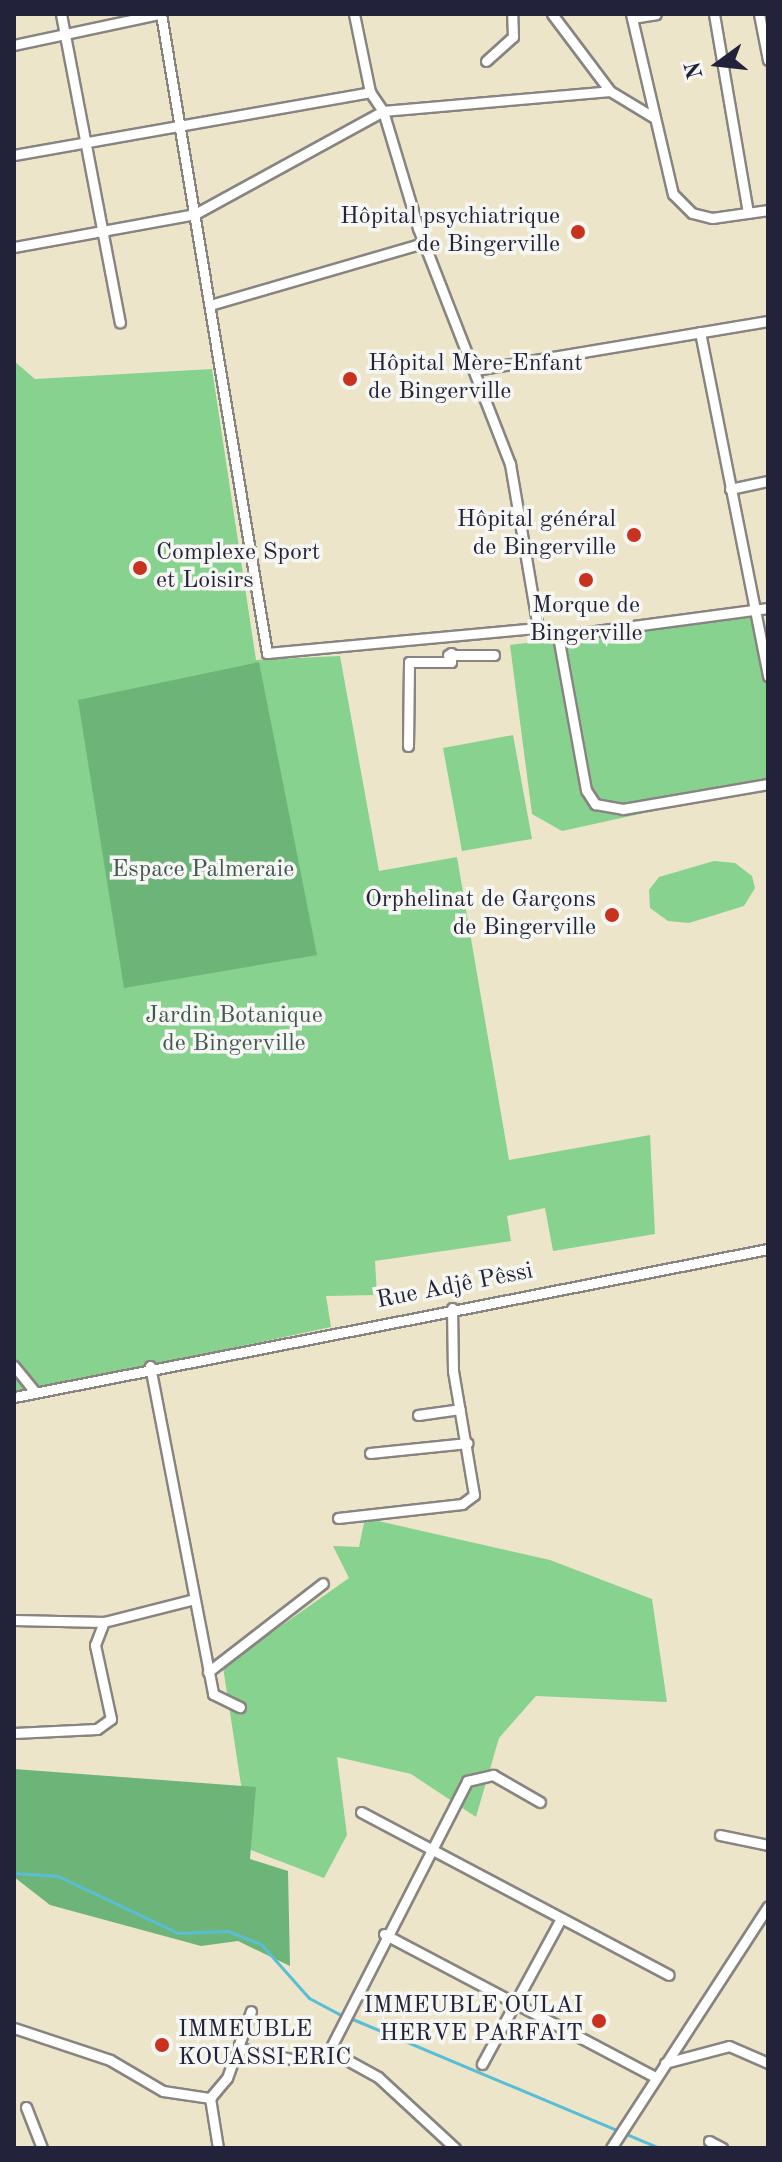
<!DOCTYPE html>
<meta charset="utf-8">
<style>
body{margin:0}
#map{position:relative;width:782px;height:2162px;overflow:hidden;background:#ede5c9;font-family:"Old Standard TT",serif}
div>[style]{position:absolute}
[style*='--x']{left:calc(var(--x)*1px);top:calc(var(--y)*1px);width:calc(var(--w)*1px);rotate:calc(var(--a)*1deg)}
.green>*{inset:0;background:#87d28e}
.forest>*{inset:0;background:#6db479}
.stream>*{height:3px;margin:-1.5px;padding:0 1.5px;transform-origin:1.5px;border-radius:1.5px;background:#58bed5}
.roads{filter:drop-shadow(2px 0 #888482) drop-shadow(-2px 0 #888482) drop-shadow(0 2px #888482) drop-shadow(0 -2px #888482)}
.minor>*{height:9px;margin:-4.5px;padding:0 4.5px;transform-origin:4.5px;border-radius:4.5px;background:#fff}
.dots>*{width:22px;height:22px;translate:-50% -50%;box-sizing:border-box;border:4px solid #f6f6f2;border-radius:50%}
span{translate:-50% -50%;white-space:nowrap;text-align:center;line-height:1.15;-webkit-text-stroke:7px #f6f6f2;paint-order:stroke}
.poi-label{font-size:24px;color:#22223b}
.right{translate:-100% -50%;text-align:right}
.left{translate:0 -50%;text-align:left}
.park-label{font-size:24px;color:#405754}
.street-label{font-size:24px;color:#22223b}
.frame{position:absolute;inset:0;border:16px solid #22223b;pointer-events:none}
.north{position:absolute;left:678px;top:24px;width:80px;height:80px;-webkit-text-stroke:6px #f6f6f2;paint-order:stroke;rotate:255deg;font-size:22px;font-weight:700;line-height:32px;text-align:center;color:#22223b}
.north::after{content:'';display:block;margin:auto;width:28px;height:36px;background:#22223b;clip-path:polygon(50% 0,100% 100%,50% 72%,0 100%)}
</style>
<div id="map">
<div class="green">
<div style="clip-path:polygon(14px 361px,35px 379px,212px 369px,256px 660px,340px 656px,379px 871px,457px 857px,509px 1160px,650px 1135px,655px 1234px,553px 1251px,545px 1208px,507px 1216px,511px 1241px,375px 1261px,377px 1295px,326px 1296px,331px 1327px,14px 1395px)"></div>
<div style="clip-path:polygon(755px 614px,768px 691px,768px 786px,562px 831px,532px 814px,510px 645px)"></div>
<div style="clip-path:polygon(513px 735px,532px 839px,462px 851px,443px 748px)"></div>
<div style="clip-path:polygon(714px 861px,735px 863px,752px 876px,755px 888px,744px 906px,689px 923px,668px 921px,650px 908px,649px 890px,659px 877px)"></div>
<div style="clip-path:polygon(365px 1518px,550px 1560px,652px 1599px,667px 1702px,536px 1696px,499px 1738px,476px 1817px,411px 1774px,337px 1757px,347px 1835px,324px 1878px,251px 1850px,223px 1667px,349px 1578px,333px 1546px,359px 1547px)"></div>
</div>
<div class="forest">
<div style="clip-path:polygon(259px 662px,317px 955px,124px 988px,78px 700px)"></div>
<div style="clip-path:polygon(14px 1769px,256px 1787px,250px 1859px,288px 1871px,290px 1966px,238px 1941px,201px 1946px,50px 1905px,14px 1877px)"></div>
</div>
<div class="stream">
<div style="--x:14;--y:1873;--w:44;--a:3.9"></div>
<div style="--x:58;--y:1876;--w:133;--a:25.4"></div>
<div style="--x:178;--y:1933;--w:50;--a:-2.3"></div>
<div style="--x:228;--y:1931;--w:35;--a:22"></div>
<div style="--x:261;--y:1944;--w:72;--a:48.4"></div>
<div style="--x:309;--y:1998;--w:38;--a:28"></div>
<div style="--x:350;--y:2018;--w:336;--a:22.8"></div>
</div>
<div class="roads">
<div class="minor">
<div style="--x:61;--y:14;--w:314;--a:79.2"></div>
<div style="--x:161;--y:14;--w:648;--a:80.58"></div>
<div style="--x:267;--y:653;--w:272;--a:-5.3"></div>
<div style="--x:538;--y:628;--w:22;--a:22"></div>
<div style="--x:558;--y:636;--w:212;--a:-7.6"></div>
<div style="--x:354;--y:14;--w:80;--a:78.4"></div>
<div style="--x:552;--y:14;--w:96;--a:53"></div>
<div style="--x:631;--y:14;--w:185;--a:76.9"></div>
<div style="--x:673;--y:194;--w:27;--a:45"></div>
<div style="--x:692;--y:213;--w:21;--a:14"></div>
<div style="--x:712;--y:218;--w:57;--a:-8.1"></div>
<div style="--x:714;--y:14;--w:202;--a:80.3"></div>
<div style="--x:759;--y:14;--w:47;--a:78.9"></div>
<div style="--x:632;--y:18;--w:24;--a:-9"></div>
<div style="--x:14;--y:45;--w:148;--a:-12.1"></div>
<div style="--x:486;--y:61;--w:36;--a:-42"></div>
<div style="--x:513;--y:37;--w:23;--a:-92"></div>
<div style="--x:14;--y:155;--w:362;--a:-10"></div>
<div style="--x:370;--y:92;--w:23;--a:56"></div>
<div style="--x:383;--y:111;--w:122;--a:73.3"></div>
<div style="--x:418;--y:228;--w:253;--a:68.7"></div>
<div style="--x:510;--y:464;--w:166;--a:80.3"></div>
<div style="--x:14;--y:247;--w:184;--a:-10.3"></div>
<div style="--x:195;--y:214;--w:214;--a:-28.7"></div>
<div style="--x:383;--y:111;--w:228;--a:-5"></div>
<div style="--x:610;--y:91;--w:50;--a:31.2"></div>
<div style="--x:210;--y:305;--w:223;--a:-16.2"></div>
<div style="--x:700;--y:332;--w:351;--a:78.8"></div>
<div style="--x:475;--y:370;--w:297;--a:-9.5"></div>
<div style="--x:730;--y:489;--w:39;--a:-12"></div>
<div style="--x:558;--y:636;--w:157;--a:79.7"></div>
<div style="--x:586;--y:790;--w:17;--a:57"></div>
<div style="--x:595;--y:804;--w:28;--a:10"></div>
<div style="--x:623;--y:809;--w:147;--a:-9.8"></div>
<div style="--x:448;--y:655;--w:46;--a:0"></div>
<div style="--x:408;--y:746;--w:84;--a:-89.3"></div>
<div style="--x:409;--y:662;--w:42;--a:0"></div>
<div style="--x:451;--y:662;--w:9;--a:-90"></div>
<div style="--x:14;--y:1366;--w:33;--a:51"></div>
<div style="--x:150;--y:1366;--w:334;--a:79.1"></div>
<div style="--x:213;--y:1694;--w:30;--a:26"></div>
<div style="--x:14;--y:1397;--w:768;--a:-11.11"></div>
<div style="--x:418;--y:1415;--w:42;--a:-8.1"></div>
<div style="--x:370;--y:1453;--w:98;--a:-5.9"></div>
<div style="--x:338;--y:1518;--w:125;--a:-6.4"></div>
<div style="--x:462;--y:1504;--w:15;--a:-37"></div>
<div style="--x:474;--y:1495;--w:126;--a:-99.6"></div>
<div style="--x:453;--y:1371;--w:63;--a:-90.9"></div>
<div style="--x:14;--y:1620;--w:90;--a:1.3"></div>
<div style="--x:104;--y:1622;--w:93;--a:-14.3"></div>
<div style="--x:208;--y:1672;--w:145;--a:-37.7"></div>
<div style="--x:14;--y:1733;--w:83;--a:-2.8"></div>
<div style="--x:97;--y:1729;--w:17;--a:-36"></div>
<div style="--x:111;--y:1719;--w:76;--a:-102.2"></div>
<div style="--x:95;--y:1645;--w:25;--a:-69"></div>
<div style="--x:361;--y:1812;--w:348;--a:27.9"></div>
<div style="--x:720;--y:1835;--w:49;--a:11.8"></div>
<div style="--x:384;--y:1934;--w:306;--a:27.8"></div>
<div style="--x:14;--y:2028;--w:101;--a:18.4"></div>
<div style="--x:110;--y:2060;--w:61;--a:30.3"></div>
<div style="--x:163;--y:2091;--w:48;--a:8.5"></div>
<div style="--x:210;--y:2098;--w:26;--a:-50"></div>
<div style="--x:227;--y:2078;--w:71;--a:-70.3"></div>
<div style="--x:239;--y:2048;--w:58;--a:11.9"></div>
<div style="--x:296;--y:2060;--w:31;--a:-9"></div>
<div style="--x:327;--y:2055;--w:308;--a:-62.9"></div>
<div style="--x:467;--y:1781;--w:27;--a:-13"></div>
<div style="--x:493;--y:1775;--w:54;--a:29.9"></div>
<div style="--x:329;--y:2050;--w:56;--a:28.9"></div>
<div style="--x:378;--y:2077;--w:105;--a:42.7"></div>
<div style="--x:665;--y:2063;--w:66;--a:-14.9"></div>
<div style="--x:729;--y:2046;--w:43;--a:23.6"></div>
<div style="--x:482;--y:2064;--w:162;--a:-61.5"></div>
<div style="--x:210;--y:2098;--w:51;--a:80.9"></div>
<div style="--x:26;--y:2107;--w:44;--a:68.7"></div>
<div style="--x:709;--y:2141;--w:15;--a:28"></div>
<div style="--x:611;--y:2148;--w:288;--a:-57"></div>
</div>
</div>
<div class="dots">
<div style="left:578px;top:232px;background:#c8321e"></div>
<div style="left:350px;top:379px;background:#c8321e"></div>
<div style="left:634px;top:535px;background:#c8321e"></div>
<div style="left:140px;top:568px;background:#c8321e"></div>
<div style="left:586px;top:580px;background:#c8321e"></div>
<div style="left:612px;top:915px;background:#c8321e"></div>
<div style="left:599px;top:2021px;background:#c8321e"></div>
<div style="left:162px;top:2045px;background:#c8321e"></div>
</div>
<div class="poi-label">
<span class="right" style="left:560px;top:232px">Hôpital psychiatrique<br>de Bingerville</span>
<span class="left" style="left:368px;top:379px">Hôpital Mère-Enfant<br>de Bingerville</span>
<span class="right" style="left:616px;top:535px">Hôpital général<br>de Bingerville</span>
<span class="left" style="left:156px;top:568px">Complexe Sport<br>et Loisirs</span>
<span style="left:586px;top:621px">Morque de<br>Bingerville</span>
<span class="right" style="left:596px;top:915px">Orphelinat de Garçons<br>de Bingerville</span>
<span class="right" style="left:583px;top:2021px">IMMEUBLE OULAI<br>HERVE PARFAIT</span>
<span class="left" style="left:178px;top:2045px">IMMEUBLE<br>KOUASSI ERIC</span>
</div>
<div class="park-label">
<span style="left:203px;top:871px">Espace Palmeraie</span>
<span style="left:234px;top:1031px">Jardin Botanique<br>de Bingerville</span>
</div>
<div class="street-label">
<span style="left:455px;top:1287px;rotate:-11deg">Rue Adjê Pêssi</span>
</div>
<div class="frame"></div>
<div class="north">N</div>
</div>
